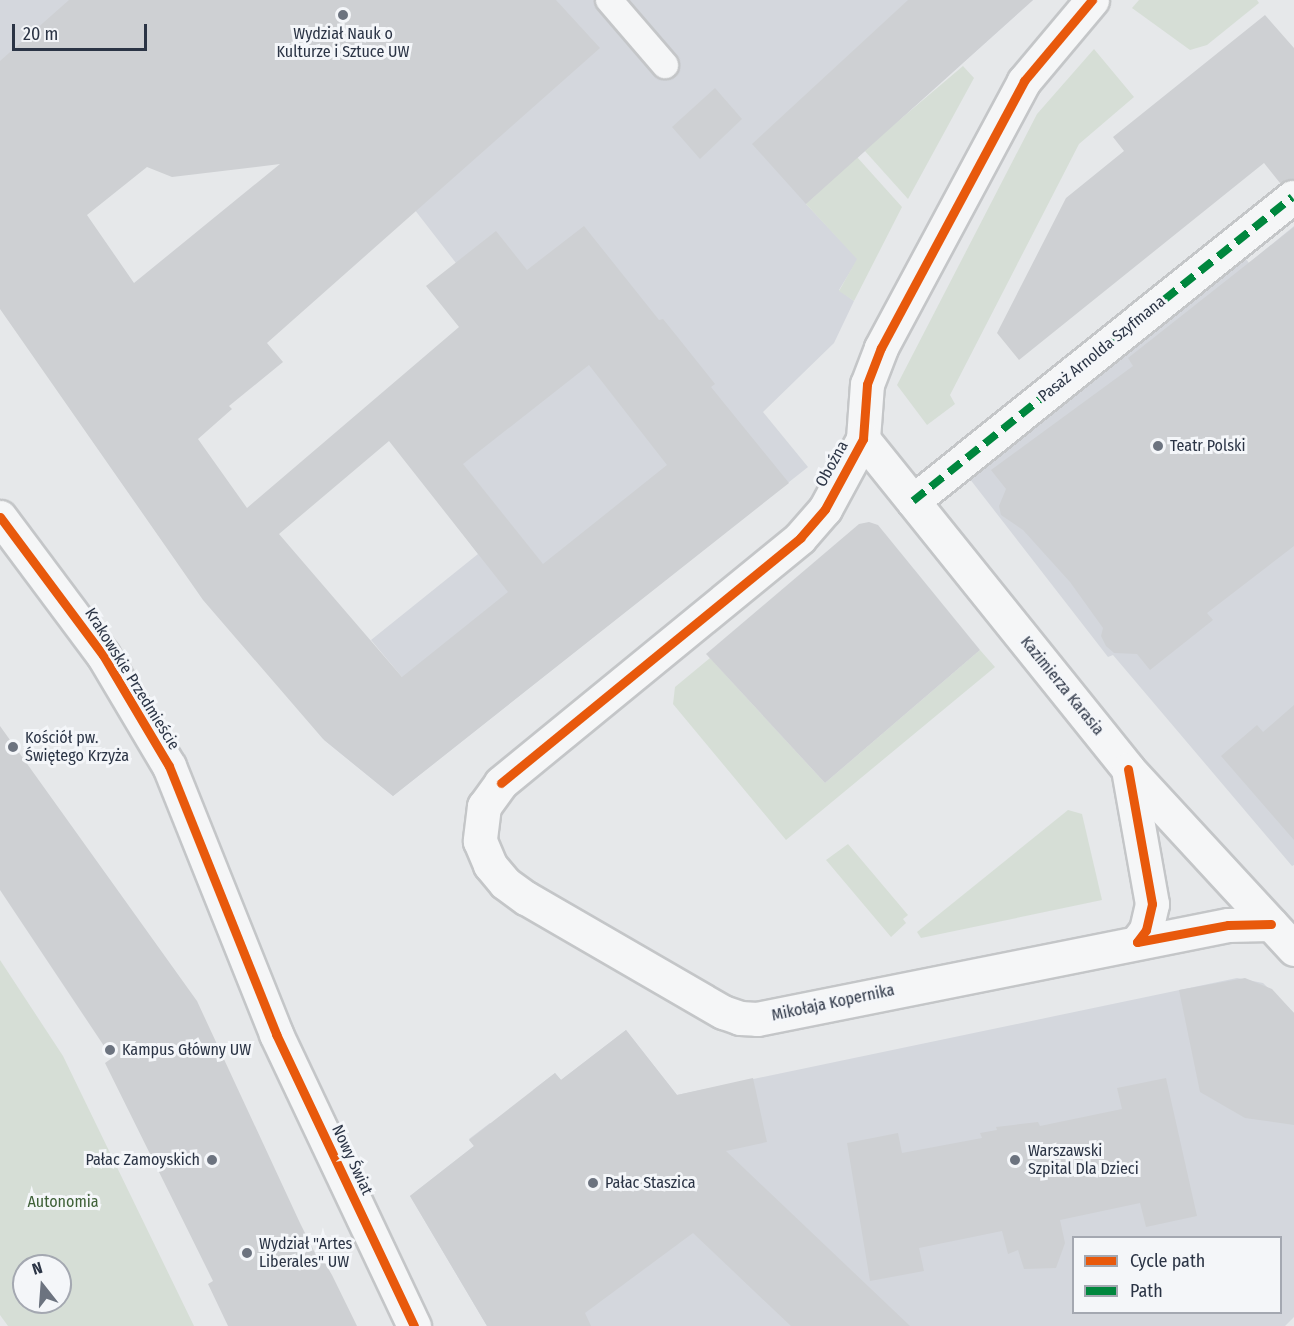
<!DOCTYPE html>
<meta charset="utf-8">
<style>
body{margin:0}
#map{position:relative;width:1294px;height:1326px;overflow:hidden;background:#e6e8ea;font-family:"Fira Sans Condensed",sans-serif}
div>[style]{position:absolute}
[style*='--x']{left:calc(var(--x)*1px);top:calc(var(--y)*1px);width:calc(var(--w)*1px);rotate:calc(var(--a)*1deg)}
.built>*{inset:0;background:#d4d7dd}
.green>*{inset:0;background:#d6ded6}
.building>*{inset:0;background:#ced0d3}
.roads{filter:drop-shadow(2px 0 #c4c6c8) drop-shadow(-2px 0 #c4c6c8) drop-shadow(0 2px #c4c6c8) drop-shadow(0 -2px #c4c6c8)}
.service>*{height:26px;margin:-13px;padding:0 13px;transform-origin:13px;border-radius:13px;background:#f5f6f7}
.pedestrian>*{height:33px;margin:-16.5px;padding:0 16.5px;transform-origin:16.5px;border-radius:16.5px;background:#f5f6f7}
.minor>*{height:33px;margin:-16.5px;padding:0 16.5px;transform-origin:16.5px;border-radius:16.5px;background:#f5f6f7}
.quiet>*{height:8px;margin-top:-4px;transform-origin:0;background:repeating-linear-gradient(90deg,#00873e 0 15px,transparent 0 23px)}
.cycleway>*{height:9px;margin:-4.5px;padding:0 4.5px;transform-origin:4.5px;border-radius:4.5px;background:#e8590c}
.dots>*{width:16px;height:16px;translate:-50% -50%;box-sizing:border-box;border:3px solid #f4f6f9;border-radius:50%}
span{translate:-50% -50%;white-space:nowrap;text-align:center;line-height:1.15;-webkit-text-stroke:6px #f4f6f9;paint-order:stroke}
.poi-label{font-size:16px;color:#2b3445}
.left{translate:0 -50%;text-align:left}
.right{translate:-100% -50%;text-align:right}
.street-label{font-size:16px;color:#2b3445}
.park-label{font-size:16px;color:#3f6138}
.legend{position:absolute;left:1072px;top:1236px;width:210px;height:78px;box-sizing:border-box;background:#f4f6f9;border:2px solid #a4a8b1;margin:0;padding:8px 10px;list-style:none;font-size:18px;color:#2b3445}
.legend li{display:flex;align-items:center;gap:12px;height:30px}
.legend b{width:30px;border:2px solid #a4a8b1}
.north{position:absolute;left:12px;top:1254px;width:60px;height:60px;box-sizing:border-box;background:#f4f6f9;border:2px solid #a4a8b1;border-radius:50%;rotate:343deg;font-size:16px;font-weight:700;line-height:24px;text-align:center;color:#2b3445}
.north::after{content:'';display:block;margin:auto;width:21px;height:27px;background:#6c737f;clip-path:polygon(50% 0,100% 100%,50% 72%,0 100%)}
.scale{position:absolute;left:12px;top:24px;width:135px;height:27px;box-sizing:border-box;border:3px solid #2b3445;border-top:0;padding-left:8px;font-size:18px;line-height:21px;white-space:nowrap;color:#2b3445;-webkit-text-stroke:4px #f4f6f9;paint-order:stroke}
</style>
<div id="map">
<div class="built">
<div style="clip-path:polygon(0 0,141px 0,0 119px)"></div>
<div style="clip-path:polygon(252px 0,1033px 0,806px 204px,858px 259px,839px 290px,854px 301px,834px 343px,763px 412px,808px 467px,393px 796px,324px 740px,402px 677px,371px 640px,478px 554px,453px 521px,487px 303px)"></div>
<div style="clip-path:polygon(1294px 226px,1294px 865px,1292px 866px,1113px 655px,1108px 657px,952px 456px,1228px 236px,1249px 263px)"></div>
<div style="clip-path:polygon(evenodd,1237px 978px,1263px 983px,1294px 1013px,1294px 1317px,1285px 1326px,487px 1326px,410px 1196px,474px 1146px,469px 1139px,490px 1123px,495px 1129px,538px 1096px,533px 1090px,555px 1073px,561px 1080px,626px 1030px,677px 1095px,1237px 978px,1074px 1238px,1280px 1238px,1280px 1312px,1074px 1312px,1074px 1238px)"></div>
</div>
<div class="green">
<div style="clip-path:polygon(1139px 0,1257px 0,1259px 3px,1207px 45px,1190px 50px,1132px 8px)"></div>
<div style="clip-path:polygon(1094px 49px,1134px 97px,1079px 144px,950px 395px,955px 404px,927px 425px,897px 385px,1037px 114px)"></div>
<div style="clip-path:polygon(963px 66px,974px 78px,908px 199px,864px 150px)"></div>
<div style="clip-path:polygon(857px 157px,902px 207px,854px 301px,839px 291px,857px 259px,806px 204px)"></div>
<div style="clip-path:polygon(980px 650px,995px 667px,786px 840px,673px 704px,675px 687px,710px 658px,825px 783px)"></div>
<div style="clip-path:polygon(1068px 810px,1082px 814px,1102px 900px,921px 938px,917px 932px)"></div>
<div style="clip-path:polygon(848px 844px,908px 915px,903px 919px,906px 923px,891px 937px,826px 860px)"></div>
<div style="clip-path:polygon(evenodd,0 960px,63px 1056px,194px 1326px,8px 1326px,0 1315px,0 960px,24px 1266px,60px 1266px,60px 1302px,24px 1302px,24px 1266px)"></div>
</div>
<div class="building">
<div style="clip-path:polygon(evenodd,69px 0,556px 0,600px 48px,267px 343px,283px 362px,229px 406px,232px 409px,198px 439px,247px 508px,459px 327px,426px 286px,496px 231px,527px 270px,584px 226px,659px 320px,663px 319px,680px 340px,715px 384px,711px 387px,789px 483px,393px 796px,323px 739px,203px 600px,0 309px,0 61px,69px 0,280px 164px,134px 283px,87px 215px,147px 167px,172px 177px,280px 164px,69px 0,589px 365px,667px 465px,543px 564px,463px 464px,589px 365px,69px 0,389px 441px,508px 592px,402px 677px,279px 534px,389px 441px)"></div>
<div style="clip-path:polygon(908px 0,1033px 0,806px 204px,752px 144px)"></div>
<div style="clip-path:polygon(1265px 15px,1294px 48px,1294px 179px,1280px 183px,1264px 163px,1019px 360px,997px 333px,1066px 198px,1124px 151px,1113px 137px)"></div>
<div style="clip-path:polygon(715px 88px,742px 119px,700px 159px,672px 127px)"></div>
<div style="clip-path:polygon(1294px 227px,1294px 546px,1207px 613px,1213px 620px,1150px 670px,1137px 654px,1114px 653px,1106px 646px,1101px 636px,1103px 628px,1070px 582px,1023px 530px,1001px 515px,999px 506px,1006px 489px,991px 470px,1133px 366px,1128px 358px)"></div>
<div style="clip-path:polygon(869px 522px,878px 525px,980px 650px,825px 783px,706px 654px,859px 524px)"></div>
<div style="clip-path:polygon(1294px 705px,1294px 840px,1221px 756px,1257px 725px,1263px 732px)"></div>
<div style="clip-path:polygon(0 726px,197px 1001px,300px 1223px,316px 1255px,319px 1253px,332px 1275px,357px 1326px,228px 1326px,208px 1284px,213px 1281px,105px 1063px,112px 1058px,0 890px)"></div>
<div style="clip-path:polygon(1245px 978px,1272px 989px,1294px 1013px,1294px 1125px,1245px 1118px,1200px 1092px,1179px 990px)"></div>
<div style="clip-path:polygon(626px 1030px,677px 1095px,753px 1078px,767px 1142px,726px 1151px,910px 1326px,791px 1326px,693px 1233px,585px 1313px,591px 1326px,487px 1326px,410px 1196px,474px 1146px,469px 1140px,555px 1073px,561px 1080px)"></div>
<div style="clip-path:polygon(1166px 1078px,1197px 1216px,1146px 1227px,1140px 1203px,1060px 1220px,1065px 1243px,1056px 1268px,1024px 1269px,1018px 1250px,1008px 1254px,1002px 1231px,919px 1248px,924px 1271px,870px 1281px,847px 1143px,898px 1133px,902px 1153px,982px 1138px,980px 1133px,997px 1130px,996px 1127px,1038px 1122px,1040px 1126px,1122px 1109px,1117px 1088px)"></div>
</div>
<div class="roads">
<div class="service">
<div style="--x:609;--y:0;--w:86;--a:49.3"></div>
</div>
<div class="pedestrian">
<div style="--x:913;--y:501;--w:486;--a:-38.7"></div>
</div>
<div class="minor">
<div style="--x:1092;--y:0;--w:106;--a:130"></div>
<div style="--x:1024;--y:81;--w:303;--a:118.2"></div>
<div style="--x:881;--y:348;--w:39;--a:111"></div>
<div style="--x:867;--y:384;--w:55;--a:94.2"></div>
<div style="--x:863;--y:439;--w:80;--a:118.5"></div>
<div style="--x:825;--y:509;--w:38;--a:131"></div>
<div style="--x:800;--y:538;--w:387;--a:140.7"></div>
<div style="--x:501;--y:783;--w:29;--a:126"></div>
<div style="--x:484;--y:806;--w:35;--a:97"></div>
<div style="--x:480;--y:841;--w:26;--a:67"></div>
<div style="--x:490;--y:865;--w:23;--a:50"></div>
<div style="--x:505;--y:883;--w:26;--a:36"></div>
<div style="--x:526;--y:898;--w:228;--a:30.1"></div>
<div style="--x:723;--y:1012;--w:18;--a:19"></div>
<div style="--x:740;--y:1018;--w:17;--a:3"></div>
<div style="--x:757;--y:1019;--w:480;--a:-11.3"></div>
<div style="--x:1228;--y:925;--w:43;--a:-1.3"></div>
<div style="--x:863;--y:439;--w:423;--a:51.2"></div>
<div style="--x:1128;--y:769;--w:245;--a:47.3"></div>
<div style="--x:0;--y:517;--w:172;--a:53.3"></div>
<div style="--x:103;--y:655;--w:129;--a:59.3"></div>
<div style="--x:169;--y:766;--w:289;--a:68.2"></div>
<div style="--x:276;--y:1034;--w:323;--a:64.7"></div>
<div style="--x:1128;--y:769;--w:137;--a:79.9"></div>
<div style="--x:1152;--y:904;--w:27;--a:103"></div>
<div style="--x:1146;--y:930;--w:15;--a:127"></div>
</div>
</div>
<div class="quiet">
<div style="--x:913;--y:501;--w:486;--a:-38.7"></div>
</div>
<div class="cycleway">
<div style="--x:0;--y:517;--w:172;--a:53.3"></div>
<div style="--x:103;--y:655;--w:129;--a:59.3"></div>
<div style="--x:169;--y:766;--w:289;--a:68.2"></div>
<div style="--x:276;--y:1034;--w:323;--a:64.7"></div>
<div style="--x:1128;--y:769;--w:137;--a:79.9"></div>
<div style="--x:1152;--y:904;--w:27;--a:103"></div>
<div style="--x:1146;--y:930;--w:15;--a:127"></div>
<div style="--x:501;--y:783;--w:387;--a:-39.3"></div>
<div style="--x:800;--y:538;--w:38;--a:-49"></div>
<div style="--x:825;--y:509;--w:80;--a:-61.5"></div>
<div style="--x:863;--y:439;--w:55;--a:-85.8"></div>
<div style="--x:867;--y:384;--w:39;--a:-69"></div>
<div style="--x:881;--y:348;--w:303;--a:-61.8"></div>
<div style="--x:1024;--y:81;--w:106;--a:-50"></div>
<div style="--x:1137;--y:942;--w:93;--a:-10.6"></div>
<div style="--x:1228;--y:925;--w:43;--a:-1.3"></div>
</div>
<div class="dots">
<div style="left:343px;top:15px;background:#6c737f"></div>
<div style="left:1158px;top:446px;background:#6c737f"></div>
<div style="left:13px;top:747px;background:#6c737f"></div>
<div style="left:110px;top:1050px;background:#6c737f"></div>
<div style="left:212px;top:1160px;background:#6c737f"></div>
<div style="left:1015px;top:1160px;background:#6c737f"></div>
<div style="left:593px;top:1183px;background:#6c737f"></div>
<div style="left:247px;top:1253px;background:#6c737f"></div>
</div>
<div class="poi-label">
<span style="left:343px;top:43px">Wydział Nauk o<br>Kulturze i Sztuce UW</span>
<span class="left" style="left:1170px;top:446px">Teatr Polski</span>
<span class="left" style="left:25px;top:747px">Kościół pw.<br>Świętego Krzyża</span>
<span class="left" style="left:122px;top:1050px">Kampus Główny UW</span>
<span class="left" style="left:1028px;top:1160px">Warszawski<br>Szpital Dla Dzieci</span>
<span class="right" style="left:200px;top:1160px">Pałac Zamoyskich</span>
<span class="left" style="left:605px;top:1183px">Pałac Staszica</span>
<span class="left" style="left:259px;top:1253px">Wydział "Artes<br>Liberales" UW</span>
</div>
<div class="street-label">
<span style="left:1102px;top:349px;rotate:-39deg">Pasaż Arnolda Szyfmana</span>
<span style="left:832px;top:464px;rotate:-61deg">Oboźna</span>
<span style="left:132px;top:679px;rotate:58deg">Krakowskie Przedmieście</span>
<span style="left:1062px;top:686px;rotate:51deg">Kazimierza Karasia</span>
<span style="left:833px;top:1003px;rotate:-12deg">Mikołaja Kopernika</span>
<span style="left:352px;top:1160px;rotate:65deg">Nowy Świat</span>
</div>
<div class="park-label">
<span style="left:63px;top:1202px">Autonomia</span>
</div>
<ul class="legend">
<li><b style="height:8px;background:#e8590c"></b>Cycle path</li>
<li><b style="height:8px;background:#00873e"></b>Path</li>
</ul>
<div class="north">N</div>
<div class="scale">20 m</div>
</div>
